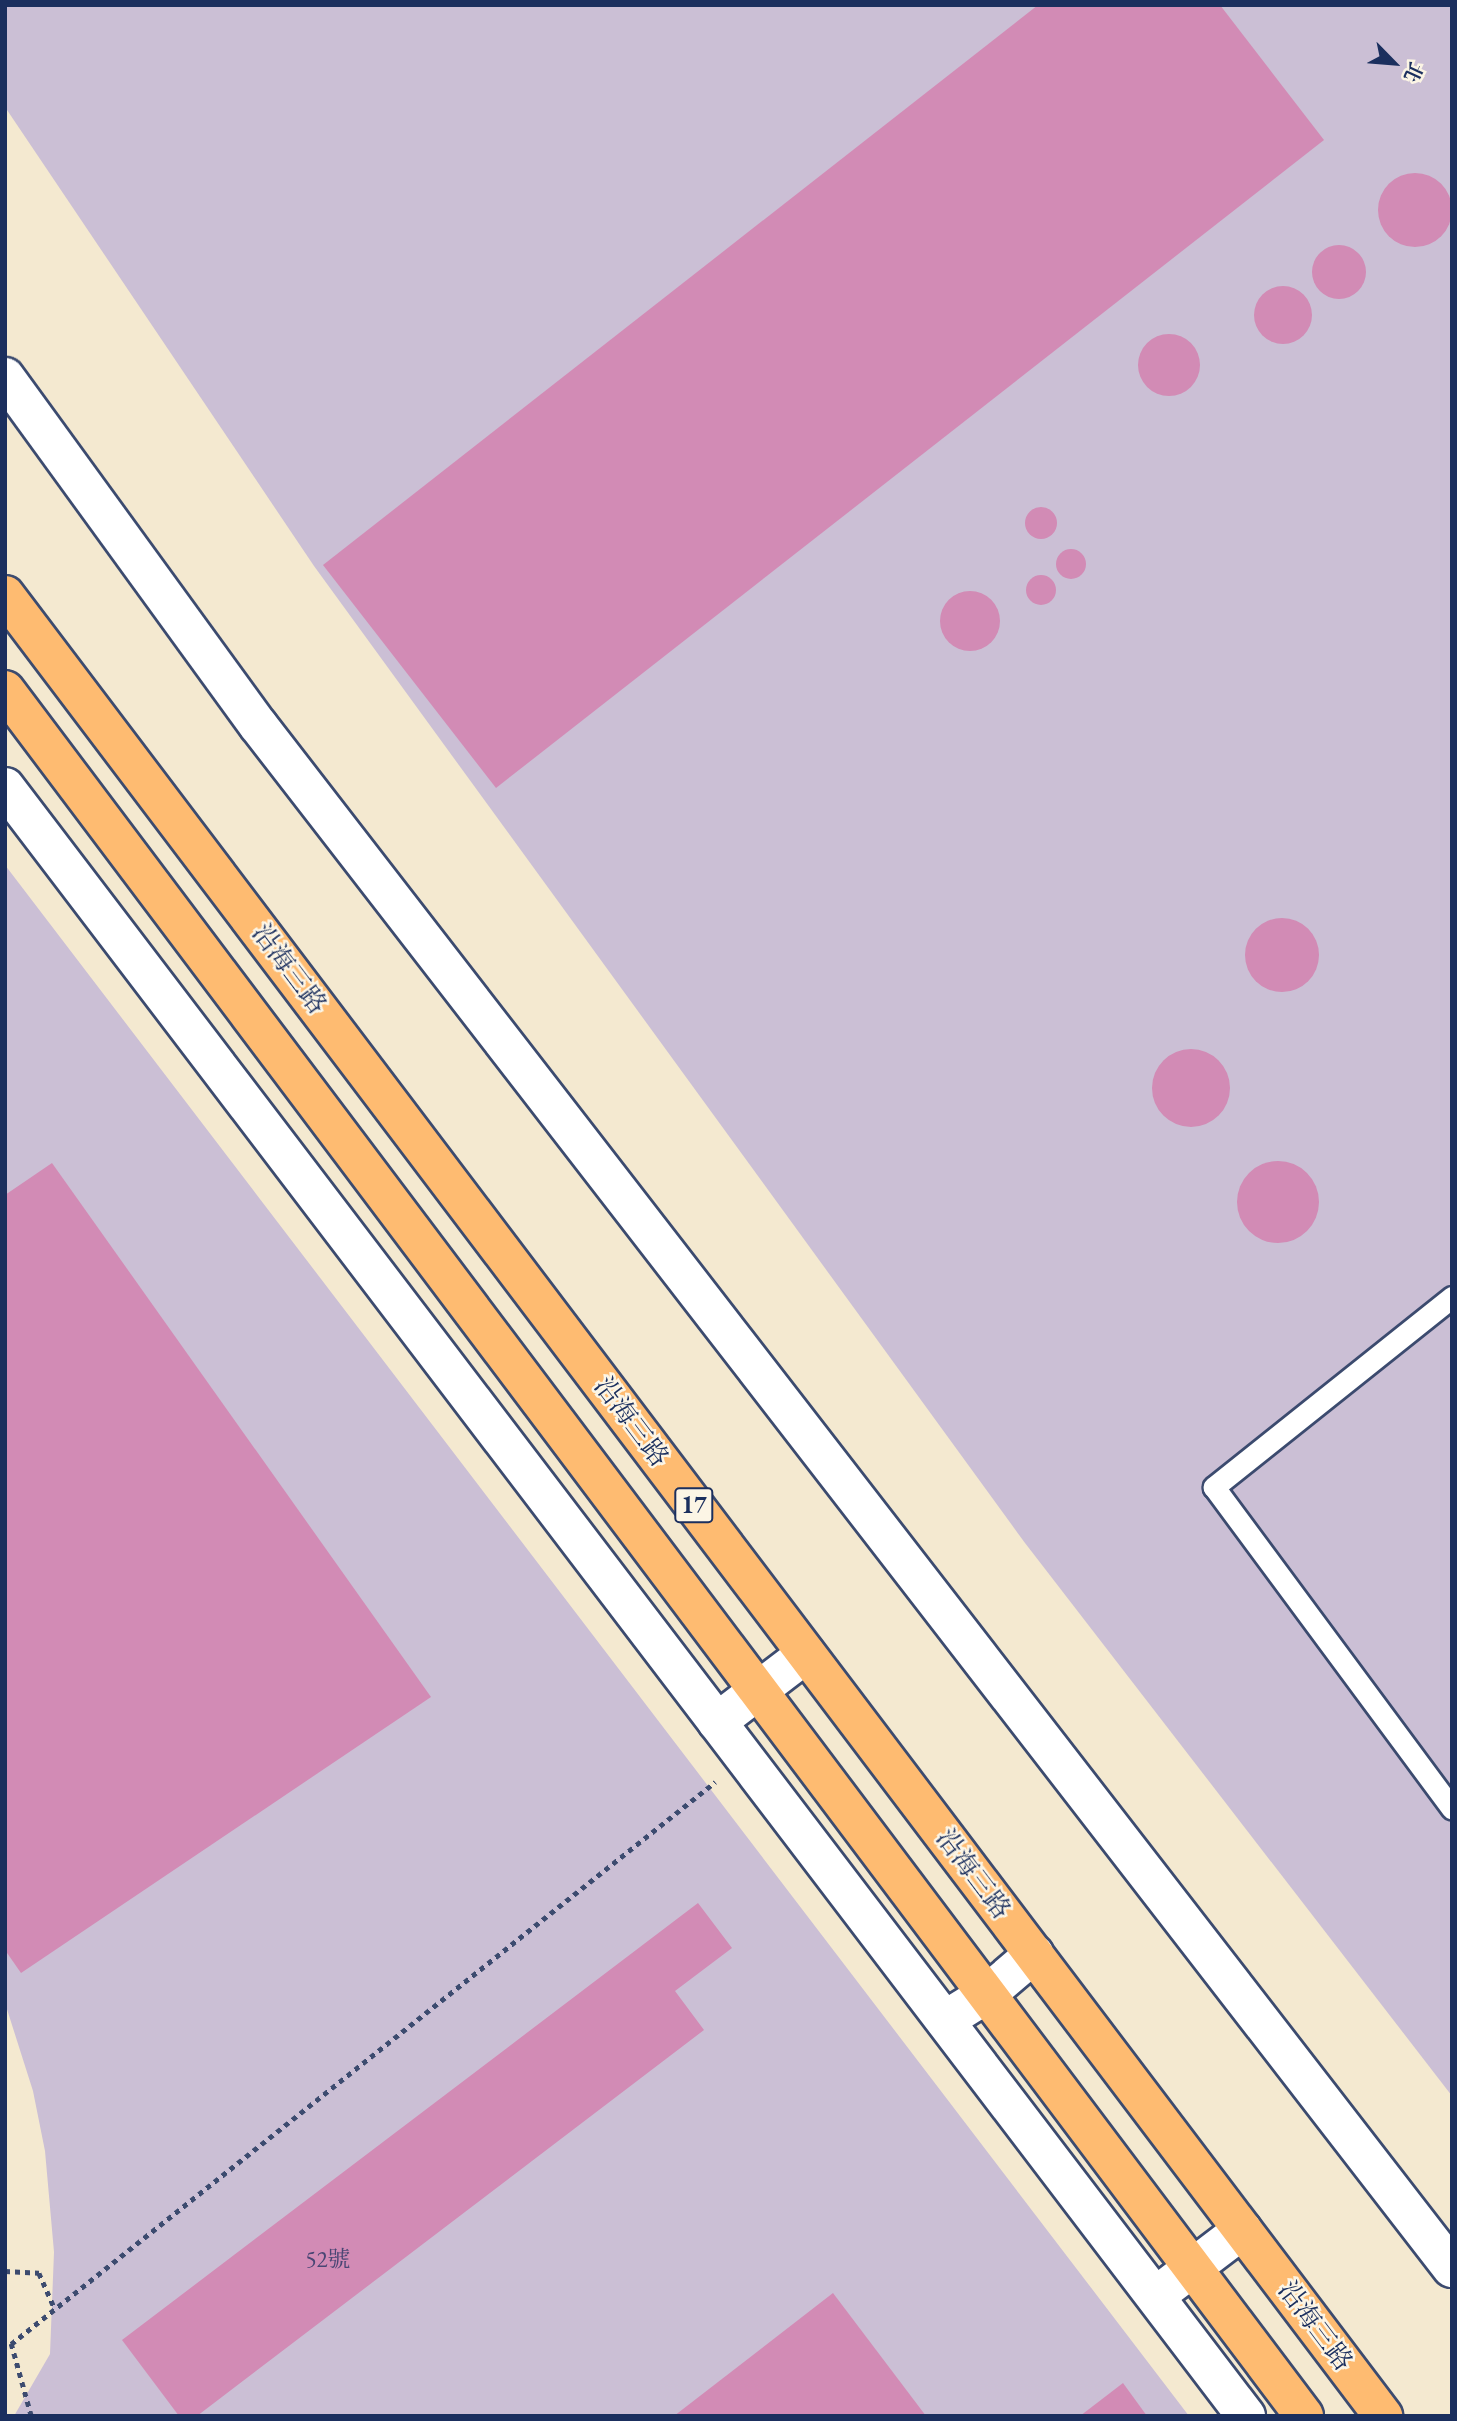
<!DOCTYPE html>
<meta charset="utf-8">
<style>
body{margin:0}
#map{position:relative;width:1457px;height:2421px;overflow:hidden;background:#f4e9d0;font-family:"EB Garamond","Noto Serif TC",serif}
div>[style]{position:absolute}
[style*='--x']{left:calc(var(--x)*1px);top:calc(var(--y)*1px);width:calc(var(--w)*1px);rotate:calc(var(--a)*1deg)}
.industrial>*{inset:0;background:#cbbfd5}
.building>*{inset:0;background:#d28bb5}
.round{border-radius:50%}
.path>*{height:4.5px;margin-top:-2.25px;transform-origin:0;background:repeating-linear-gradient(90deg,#3c4b6f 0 5px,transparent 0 10px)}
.roads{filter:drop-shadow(2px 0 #3c4b6f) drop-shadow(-2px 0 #3c4b6f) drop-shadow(0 2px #3c4b6f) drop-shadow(0 -2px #3c4b6f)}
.service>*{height:21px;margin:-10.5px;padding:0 10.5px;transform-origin:10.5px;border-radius:10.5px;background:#fff}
.minor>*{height:38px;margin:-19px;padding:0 19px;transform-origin:19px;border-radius:19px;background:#fff}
.primary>*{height:38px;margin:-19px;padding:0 19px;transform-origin:19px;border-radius:19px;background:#febb71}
span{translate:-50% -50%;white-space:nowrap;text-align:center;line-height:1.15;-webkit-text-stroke:5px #fcf5e5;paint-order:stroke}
.number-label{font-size:23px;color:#494674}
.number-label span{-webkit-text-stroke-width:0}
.shield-label span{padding:2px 5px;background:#fcf5e5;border:2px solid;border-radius:5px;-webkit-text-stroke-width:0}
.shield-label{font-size:24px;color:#1b2f5e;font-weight:700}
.street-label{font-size:26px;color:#1b2f5e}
.frame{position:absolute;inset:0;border:7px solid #1b2f5e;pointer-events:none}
.north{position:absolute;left:1359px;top:28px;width:70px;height:70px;-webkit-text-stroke:5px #fcf5e5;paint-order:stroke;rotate:115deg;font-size:19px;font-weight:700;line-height:28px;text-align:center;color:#1b2f5e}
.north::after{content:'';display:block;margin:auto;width:24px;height:32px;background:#1b2f5e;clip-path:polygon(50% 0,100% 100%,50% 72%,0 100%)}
</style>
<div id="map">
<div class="industrial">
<div style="clip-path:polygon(5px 5px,1452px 5px,1452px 2096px,1025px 1543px,314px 566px,5px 107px)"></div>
<div style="clip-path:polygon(5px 865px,1189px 2416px,14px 2416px,50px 2354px,54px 2252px,45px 2151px,33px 2091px,5px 2003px)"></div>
</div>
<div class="building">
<div style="clip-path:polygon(1038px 5px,1220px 5px,1324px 140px,496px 788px,323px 565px)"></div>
<div class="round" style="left:1378px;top:173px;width:74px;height:74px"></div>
<div class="round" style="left:1312px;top:245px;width:54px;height:54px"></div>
<div class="round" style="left:1254px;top:286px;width:58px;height:58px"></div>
<div class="round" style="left:1138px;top:334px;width:62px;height:62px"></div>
<div class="round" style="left:1025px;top:507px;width:32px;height:32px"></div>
<div class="round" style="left:1056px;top:549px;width:30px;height:30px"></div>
<div class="round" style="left:1026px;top:575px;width:30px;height:30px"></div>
<div class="round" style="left:940px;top:591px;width:60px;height:60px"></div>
<div class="round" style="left:1245px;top:918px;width:74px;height:74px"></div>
<div class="round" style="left:1152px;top:1049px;width:78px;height:78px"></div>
<div class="round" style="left:1237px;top:1161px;width:82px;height:82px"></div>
<div style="clip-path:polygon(52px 1163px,431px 1697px,21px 1973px,5px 1950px,5px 1195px)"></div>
<div style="clip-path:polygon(698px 1903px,732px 1948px,675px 1991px,704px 2030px,197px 2416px,179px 2416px,122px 2340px)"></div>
<div style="clip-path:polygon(833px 2293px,926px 2416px,674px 2416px)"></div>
<div style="clip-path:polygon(1123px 2383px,1147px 2416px,1080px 2416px)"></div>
</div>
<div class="path">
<div style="--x:5;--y:2271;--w:34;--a:3"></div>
<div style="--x:39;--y:2273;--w:37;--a:66"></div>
<div style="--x:31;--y:2416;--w:75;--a:-105.5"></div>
<div style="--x:11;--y:2344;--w:901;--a:-38.6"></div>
</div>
<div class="roads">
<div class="service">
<div style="--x:1452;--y:1297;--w:305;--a:141.4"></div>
<div style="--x:1214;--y:1487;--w:400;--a:53.5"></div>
</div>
<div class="minor">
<div style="--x:5;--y:377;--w:430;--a:54"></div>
<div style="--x:258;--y:725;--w:1951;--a:52.27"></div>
<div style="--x:5;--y:787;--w:2048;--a:52.7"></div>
<div style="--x:717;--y:1722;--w:112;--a:-37.4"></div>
<div style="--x:945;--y:2020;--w:49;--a:-31.8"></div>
<div style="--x:987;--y:1994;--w:62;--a:-40.4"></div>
<div style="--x:1166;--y:2288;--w:96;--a:-37.3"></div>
</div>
<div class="primary">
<div style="--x:5;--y:595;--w:2284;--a:52.88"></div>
<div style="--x:5;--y:690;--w:2160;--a:53.03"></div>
</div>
</div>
<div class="number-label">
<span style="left:328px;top:2259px">52號</span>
</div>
<div class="shield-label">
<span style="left:694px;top:1505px">17</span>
</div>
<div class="street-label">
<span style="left:289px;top:969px;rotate:53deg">沿海三路</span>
<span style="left:631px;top:1422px;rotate:53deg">沿海三路</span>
<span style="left:973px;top:1874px;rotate:53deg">沿海三路</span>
<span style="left:1315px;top:2326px;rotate:53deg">沿海三路</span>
</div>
<div class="frame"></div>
<div class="north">北</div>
</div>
